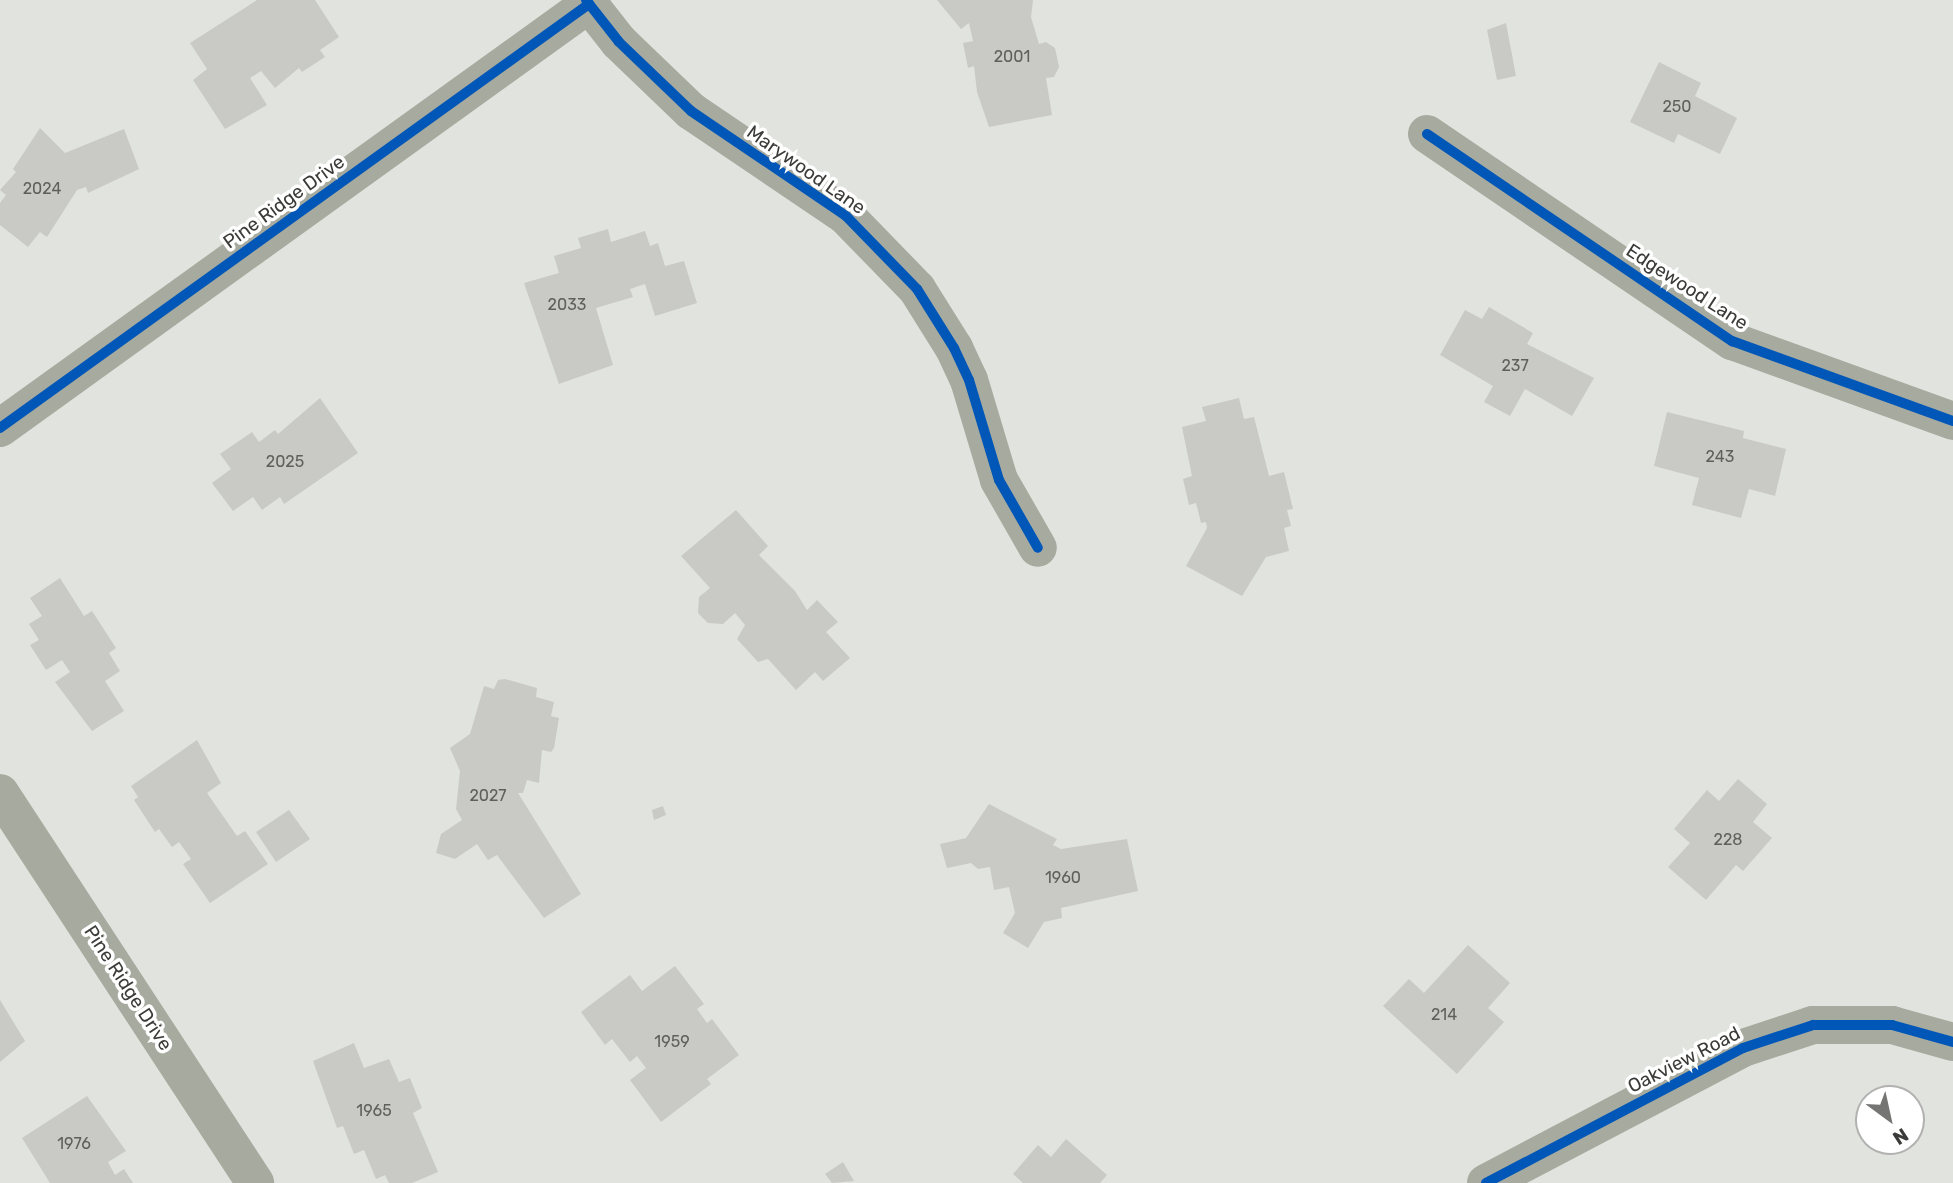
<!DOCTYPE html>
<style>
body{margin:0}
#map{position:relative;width:1953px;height:1183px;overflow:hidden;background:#e1e3de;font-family:Rubik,sans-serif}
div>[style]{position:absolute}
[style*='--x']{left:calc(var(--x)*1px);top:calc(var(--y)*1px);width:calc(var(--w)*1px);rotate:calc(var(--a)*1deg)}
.building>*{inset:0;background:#c9cac6}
.minor>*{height:38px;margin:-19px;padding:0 19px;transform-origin:19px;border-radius:19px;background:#a7aa9e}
.cycleway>*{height:10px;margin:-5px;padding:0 5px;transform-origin:5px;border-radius:5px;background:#0057b8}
span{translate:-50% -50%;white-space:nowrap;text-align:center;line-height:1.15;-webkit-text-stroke:7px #fff;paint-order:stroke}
.number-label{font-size:16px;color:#5f605d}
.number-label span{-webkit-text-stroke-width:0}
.street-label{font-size:19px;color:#3b3c39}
.north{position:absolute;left:1855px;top:1085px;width:70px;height:70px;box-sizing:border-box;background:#fff;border:2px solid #b1b1b0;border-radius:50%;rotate:147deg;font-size:19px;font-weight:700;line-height:28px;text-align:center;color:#3b3c39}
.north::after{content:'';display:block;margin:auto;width:24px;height:32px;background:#757673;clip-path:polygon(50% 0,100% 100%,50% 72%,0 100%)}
</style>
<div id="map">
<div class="building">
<div style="clip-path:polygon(257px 0,315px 0,339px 37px,320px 50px,325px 57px,302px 72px,299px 68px,275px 88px,261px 71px,250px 78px,267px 105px,225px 129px,193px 80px,207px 69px,190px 43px)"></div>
<div style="clip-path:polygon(937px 0,1033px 0,1031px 17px,1039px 44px,1046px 42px,1055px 48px,1059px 67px,1054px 77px,1046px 78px,1052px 115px,989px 127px,977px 92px,974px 66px,968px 68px,963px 43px,973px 41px,969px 23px,961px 29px)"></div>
<div style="clip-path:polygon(1506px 23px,1516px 76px,1497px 80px,1487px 30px)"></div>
<div style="clip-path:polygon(1659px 62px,1701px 83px,1695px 96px,1737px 118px,1720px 154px,1678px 134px,1674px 143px,1630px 122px)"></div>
<div style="clip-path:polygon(40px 128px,65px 153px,124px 129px,139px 169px,88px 193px,86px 187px,77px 190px,47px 237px,40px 232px,28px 247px,0 225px,0 203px,6px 195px,0 190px,16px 172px,13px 169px)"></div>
<div style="clip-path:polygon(608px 229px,611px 242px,645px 231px,650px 246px,658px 243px,665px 266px,684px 261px,697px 303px,655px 316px,645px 284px,630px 289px,633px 297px,596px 308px,613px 365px,559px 384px,524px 283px,559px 273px,554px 256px,581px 248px,578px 238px)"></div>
<div style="clip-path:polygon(1489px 307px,1533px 333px,1527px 344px,1594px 378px,1572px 416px,1525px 389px,1510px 416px,1484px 402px,1493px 386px,1440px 355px,1465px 310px,1482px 319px)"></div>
<div style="clip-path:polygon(320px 398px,358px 453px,284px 504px,280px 497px,262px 510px,253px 497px,233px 511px,212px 483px,231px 469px,220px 454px,252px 432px,259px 442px,275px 430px,278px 434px)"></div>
<div style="clip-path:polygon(1239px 398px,1244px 419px,1254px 417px,1269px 476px,1284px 472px,1293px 509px,1287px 510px,1291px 526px,1284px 528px,1289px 551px,1266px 557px,1242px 596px,1186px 566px,1207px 528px,1206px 522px,1201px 523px,1196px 503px,1189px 505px,1183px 479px,1192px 476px,1182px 427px,1206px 421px,1202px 407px)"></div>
<div style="clip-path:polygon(1667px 412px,1744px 431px,1743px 438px,1786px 449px,1775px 496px,1749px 489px,1741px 518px,1692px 505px,1699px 478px,1654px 466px)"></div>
<div style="clip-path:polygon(736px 510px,768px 546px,759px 555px,795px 591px,807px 610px,817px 600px,838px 622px,826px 632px,850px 658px,823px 681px,815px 672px,796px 690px,768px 659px,758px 662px,737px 639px,745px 625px,735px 613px,723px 624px,708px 623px,698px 613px,699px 597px,710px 588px,681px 556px)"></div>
<div style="clip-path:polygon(60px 578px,84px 616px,92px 611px,116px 648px,109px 653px,120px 671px,105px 681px,124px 711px,92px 731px,55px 682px,70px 672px,62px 660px,46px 670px,30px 645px,39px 640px,29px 624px,42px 616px,30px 598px)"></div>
<div style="clip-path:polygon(505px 679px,537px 688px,536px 697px,554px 702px,551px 716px,559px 718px,554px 748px,551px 752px,542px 750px,539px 783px,527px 780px,523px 793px,518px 793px,581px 894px,544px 918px,497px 855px,488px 860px,477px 844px,455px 859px,436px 853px,441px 834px,462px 820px,456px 809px,460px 771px,450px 748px,470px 734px,484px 686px,494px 689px,498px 680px)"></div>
<div style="clip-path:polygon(197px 740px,221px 783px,207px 793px,237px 836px,245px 831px,268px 864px,210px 903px,183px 864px,191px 859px,179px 842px,172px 847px,159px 829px,155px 832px,134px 800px,138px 797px,131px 786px)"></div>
<div style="clip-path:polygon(1738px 779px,1767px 804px,1753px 822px,1772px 838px,1743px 871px,1736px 865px,1706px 900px,1668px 867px,1690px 843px,1674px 829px,1707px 790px,1719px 801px)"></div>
<div style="clip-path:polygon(989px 804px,1057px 839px,1053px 845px,1061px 849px,1127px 839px,1138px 891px,1061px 908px,1062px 918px,1044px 922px,1028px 948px,1003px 933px,1015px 913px,1009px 887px,994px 890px,990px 867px,978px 869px,971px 863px,947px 868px,940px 844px,966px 838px)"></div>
<div style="clip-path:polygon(663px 806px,666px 815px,654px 820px,652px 810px)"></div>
<div style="clip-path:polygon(289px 810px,310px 839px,276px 862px,256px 832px)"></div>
<div style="clip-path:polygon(1468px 945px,1510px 983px,1488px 1008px,1504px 1022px,1457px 1074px,1383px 1006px,1409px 979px,1424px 993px)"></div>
<div style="clip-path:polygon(675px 966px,704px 1004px,697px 1009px,707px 1023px,712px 1019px,739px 1055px,707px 1079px,711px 1084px,661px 1122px,630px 1080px,646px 1068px,637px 1056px,630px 1062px,612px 1039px,605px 1045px,581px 1012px,630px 975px,642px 991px)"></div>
<div style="clip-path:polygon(0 1000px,25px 1041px,0 1062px)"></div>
<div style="clip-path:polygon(354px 1043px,364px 1068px,389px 1059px,399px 1082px,410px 1078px,422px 1108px,413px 1113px,438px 1172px,412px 1183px,389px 1183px,385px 1175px,376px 1179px,364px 1150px,354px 1154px,343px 1126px,337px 1128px,313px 1061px)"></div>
<div style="clip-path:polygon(87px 1096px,126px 1151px,108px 1162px,115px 1175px,124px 1169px,133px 1183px,50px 1183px,22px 1138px)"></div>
<div style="clip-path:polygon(1066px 1139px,1107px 1175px,1100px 1183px,1023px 1183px,1013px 1174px,1038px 1145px,1051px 1157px)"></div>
<div style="clip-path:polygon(843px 1162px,854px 1181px,832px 1183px,825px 1174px)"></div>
</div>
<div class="minor">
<div style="--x:586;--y:0;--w:53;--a:51.8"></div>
<div style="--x:619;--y:42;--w:100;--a:43.8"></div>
<div style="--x:691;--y:111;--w:187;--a:34.1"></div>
<div style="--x:846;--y:216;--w:102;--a:45.8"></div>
<div style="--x:917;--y:289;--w:70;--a:57.9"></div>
<div style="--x:954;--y:348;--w:35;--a:65"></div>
<div style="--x:969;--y:380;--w:104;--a:73.3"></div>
<div style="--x:999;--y:480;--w:78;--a:60.2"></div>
<div style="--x:1427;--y:134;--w:369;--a:34.2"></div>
<div style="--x:1732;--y:341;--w:235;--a:19.9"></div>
<div style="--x:0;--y:428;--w:726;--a:-35.75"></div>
<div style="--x:0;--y:793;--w:466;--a:56.8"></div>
<div style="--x:1486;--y:1183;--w:290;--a:-27.7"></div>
<div style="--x:1743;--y:1048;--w:74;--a:-18.2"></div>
<div style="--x:1813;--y:1025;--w:79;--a:0"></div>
<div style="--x:1892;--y:1025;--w:63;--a:15.6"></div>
</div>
<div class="cycleway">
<div style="--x:586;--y:0;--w:53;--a:51.8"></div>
<div style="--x:619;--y:42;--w:100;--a:43.8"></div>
<div style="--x:691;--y:111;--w:187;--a:34.1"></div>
<div style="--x:846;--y:216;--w:102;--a:45.8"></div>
<div style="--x:917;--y:289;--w:70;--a:57.9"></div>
<div style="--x:954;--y:348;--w:35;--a:65"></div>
<div style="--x:969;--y:380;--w:104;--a:73.3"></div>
<div style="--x:999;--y:480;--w:78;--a:60.2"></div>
<div style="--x:1427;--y:134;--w:369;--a:34.2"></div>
<div style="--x:1732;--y:341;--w:235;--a:19.9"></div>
<div style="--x:0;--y:428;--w:726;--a:-35.75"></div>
<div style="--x:1486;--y:1183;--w:290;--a:-27.7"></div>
<div style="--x:1743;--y:1048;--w:74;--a:-18.2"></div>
<div style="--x:1813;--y:1025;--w:79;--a:0"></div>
<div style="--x:1892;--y:1025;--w:63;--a:15.6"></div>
</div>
<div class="number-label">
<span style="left:1012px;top:57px">2001</span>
<span style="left:1677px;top:107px">250</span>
<span style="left:42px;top:189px">2024</span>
<span style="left:567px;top:305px">2033</span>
<span style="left:1515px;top:366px">237</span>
<span style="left:1720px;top:457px">243</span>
<span style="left:285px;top:462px">2025</span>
<span style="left:488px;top:796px">2027</span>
<span style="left:1728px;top:840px">228</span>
<span style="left:1063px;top:878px">1960</span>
<span style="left:1444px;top:1015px">214</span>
<span style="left:672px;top:1042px">1959</span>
<span style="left:374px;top:1111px">1965</span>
<span style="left:74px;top:1144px">1976</span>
</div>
<div class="street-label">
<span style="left:806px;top:170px;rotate:35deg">Marywood Lane</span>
<span style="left:284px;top:202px;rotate:-36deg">Pine Ridge Drive</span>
<span style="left:1687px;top:287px;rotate:33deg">Edgewood Lane</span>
<span style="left:128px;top:988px;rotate:57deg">Pine Ridge Drive</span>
<span style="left:1684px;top:1060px;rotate:-27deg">Oakview Road</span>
</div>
<div class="north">N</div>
</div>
